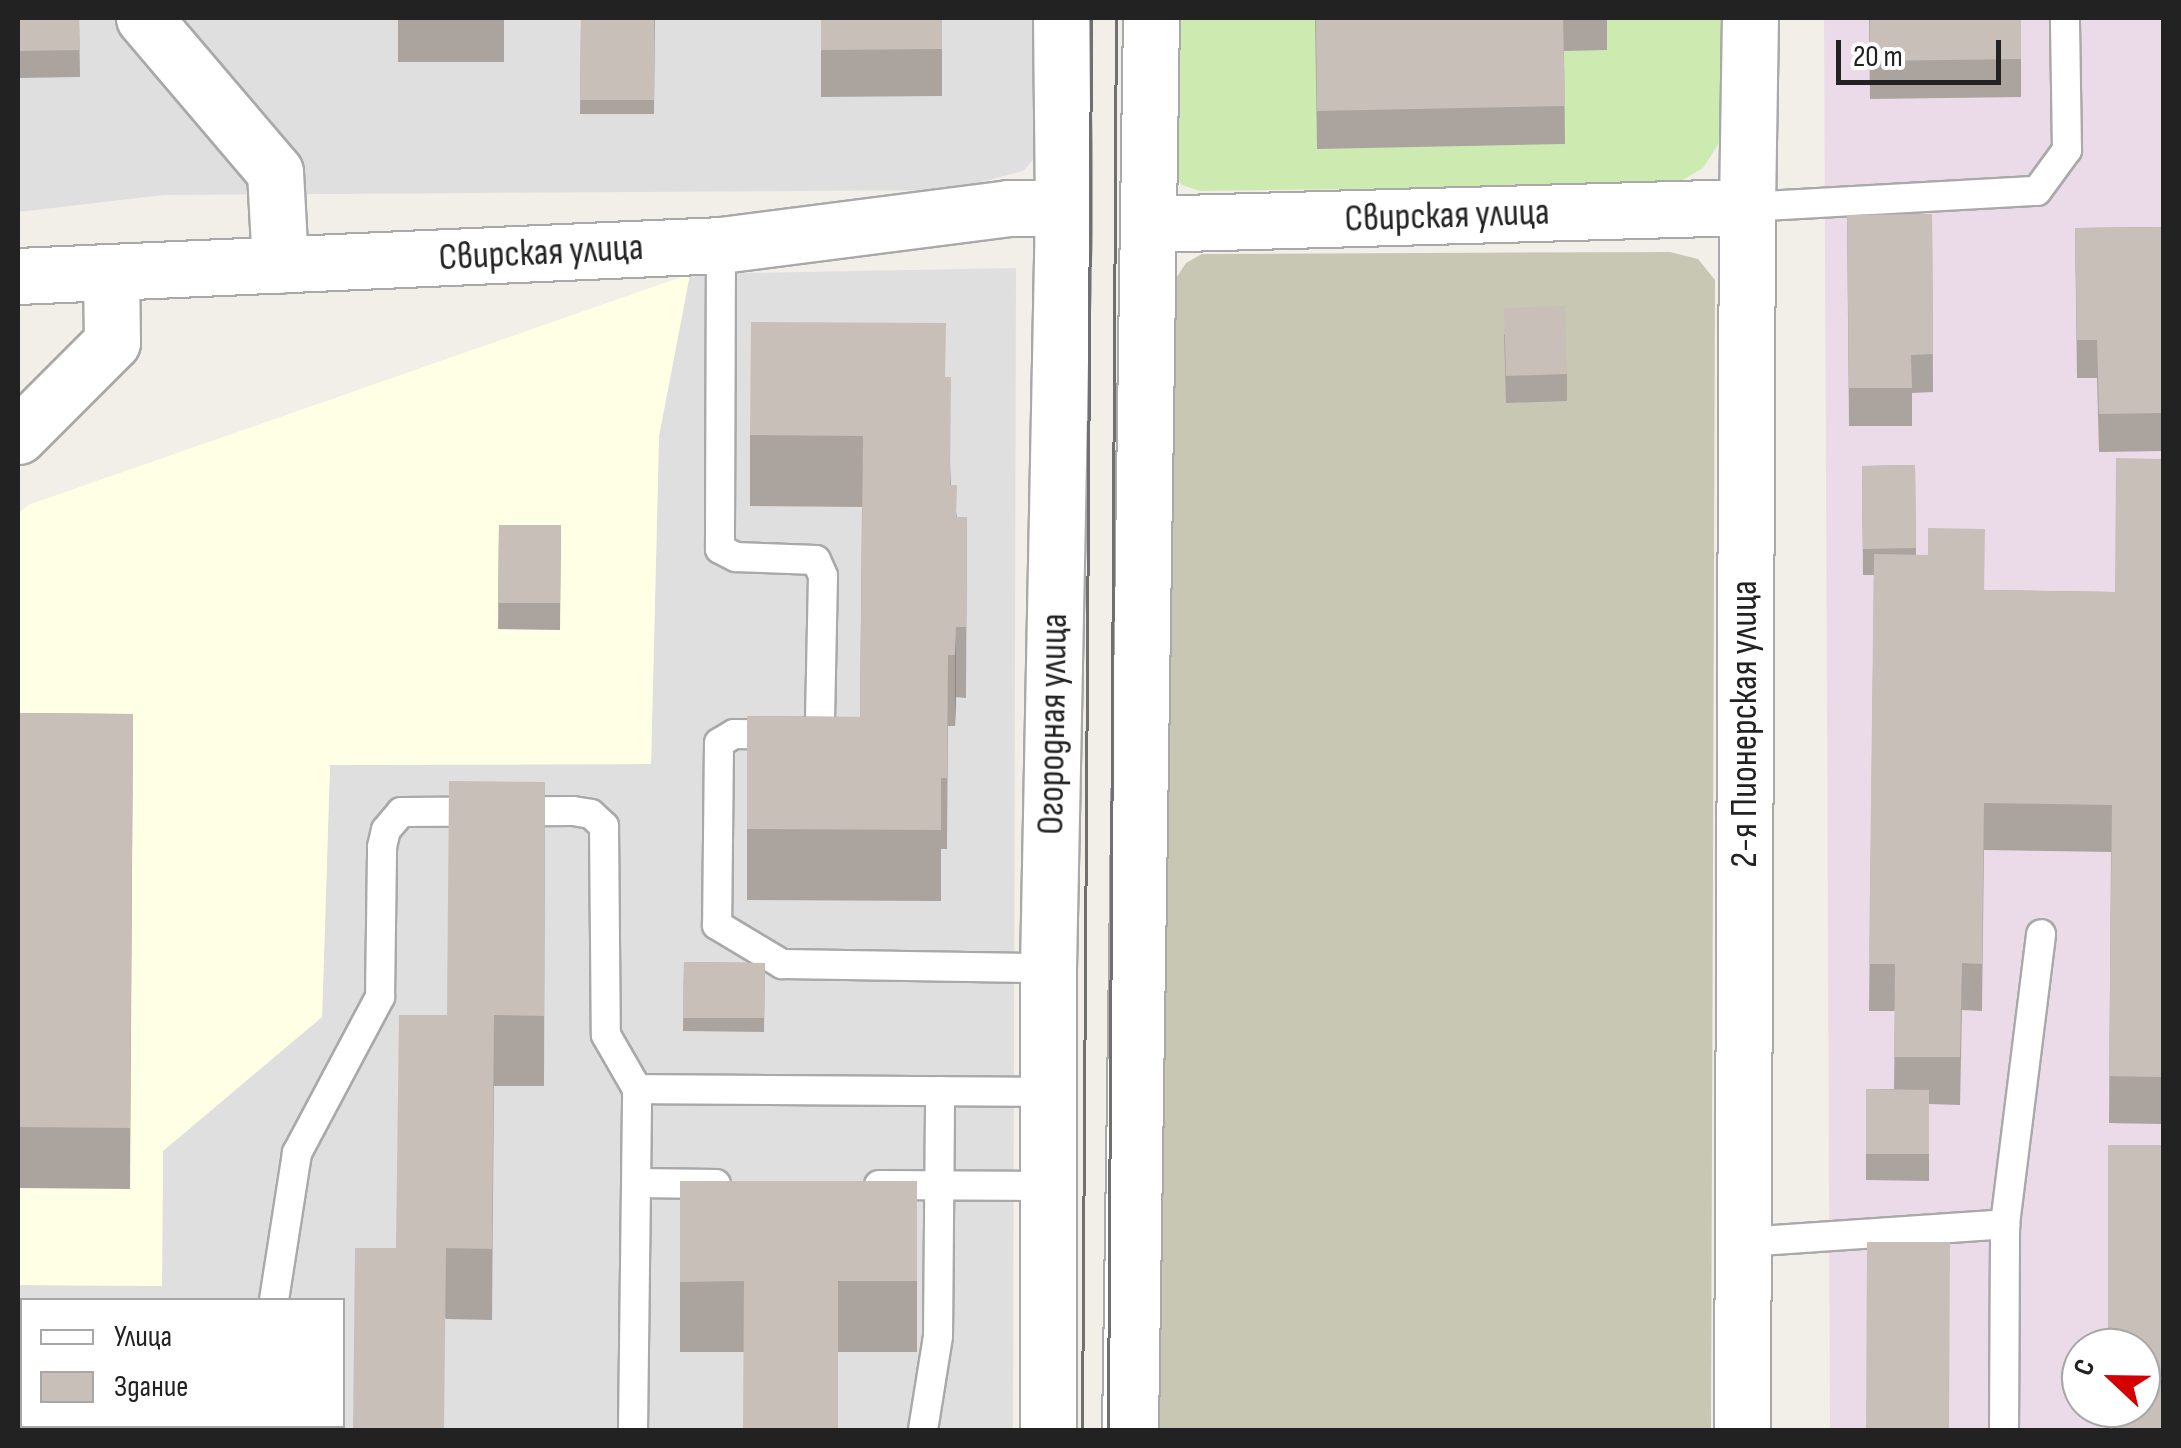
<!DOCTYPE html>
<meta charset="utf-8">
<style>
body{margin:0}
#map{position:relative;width:2181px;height:1448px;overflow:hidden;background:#f2efe9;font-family:"Sofia Sans Condensed",sans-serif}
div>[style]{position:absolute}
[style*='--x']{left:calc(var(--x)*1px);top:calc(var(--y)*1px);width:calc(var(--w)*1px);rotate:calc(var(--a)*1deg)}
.residential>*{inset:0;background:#e0dfdf}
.industrial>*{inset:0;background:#ebdbe8}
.education>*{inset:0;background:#ffffe5}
.construction>*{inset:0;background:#c7c7b4}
.grass>*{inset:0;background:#cdebb0}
.roads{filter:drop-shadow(2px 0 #a9a9a9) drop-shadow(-2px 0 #a9a9a9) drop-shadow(0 2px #a9a9a9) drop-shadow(0 -2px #a9a9a9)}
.service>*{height:28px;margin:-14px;padding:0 14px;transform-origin:14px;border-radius:14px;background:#fff}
.minor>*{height:55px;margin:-27.5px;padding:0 27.5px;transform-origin:27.5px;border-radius:27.5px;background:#fff}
.tertiary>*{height:55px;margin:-27.5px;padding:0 27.5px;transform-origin:27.5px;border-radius:27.5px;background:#fff}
.tram>*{height:2.5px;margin:-1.25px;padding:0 1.25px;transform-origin:1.25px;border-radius:1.25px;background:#707070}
.wall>*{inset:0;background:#aba49e}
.shaded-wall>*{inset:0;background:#8b8681}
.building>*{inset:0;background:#c7bfb8}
span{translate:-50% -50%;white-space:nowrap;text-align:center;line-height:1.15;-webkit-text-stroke:8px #fff;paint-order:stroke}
.street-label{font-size:38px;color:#222}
.frame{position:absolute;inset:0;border:20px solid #222;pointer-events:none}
.legend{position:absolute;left:20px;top:1298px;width:325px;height:130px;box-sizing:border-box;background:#fff;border:2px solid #a7a7a7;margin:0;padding:12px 18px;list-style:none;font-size:30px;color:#222}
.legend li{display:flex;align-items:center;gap:20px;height:50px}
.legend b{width:50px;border:2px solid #a7a7a7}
.north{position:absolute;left:2061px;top:1328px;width:100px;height:100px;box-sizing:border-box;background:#fff;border:2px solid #a7a7a7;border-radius:50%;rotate:292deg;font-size:28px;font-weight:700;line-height:40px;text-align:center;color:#222}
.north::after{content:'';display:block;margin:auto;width:35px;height:45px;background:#d40000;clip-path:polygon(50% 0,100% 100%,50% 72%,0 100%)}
.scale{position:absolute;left:1836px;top:40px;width:165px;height:45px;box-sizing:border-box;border:5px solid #222;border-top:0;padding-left:12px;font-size:30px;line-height:35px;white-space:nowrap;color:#222;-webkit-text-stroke:8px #fff;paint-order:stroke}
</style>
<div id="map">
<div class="residential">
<div style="clip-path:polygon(18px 18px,1039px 18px,1040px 152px,1023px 171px,951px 190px,164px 195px,18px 212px)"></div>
<div style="clip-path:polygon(evenodd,1016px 268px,1013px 1430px,18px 1430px,18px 1285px,162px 1286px,163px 1151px,322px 1017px,330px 765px,651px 764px,659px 436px,690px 274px,1016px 268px,22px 1300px,342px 1300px,342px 1426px,22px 1426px,22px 1300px)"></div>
</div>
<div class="industrial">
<div style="clip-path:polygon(evenodd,1824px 18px,2163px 18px,2163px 1430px,1830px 1430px,1824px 18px,2081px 1348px,2141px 1348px,2141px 1408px,2081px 1408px,2081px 1348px)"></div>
</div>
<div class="education">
<div style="clip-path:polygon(690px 274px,659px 436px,651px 764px,330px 765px,322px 1017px,163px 1151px,162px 1286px,18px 1285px,18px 514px,28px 505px)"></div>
</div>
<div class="construction">
<div style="clip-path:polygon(1670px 252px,1698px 259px,1715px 280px,1711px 1430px,1157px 1430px,1174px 281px,1186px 263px,1202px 254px)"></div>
</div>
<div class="grass">
<div style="clip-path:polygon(1174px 18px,1723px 18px,1723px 137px,1703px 168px,1674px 185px,1200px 191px,1182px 185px,1171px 170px)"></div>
</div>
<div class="roads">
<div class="service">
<div style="--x:1747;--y:207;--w:290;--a:-3.2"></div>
<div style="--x:2037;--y:191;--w:51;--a:-53.8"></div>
<div style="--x:2067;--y:150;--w:132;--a:-90.9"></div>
<div style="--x:721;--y:245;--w:304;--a:90.2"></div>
<div style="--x:720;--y:549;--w:18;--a:27"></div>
<div style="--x:736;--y:557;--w:80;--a:2.1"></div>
<div style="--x:816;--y:560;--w:17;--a:66"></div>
<div style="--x:823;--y:576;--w:149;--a:91.2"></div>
<div style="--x:820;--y:725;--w:18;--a:146"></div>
<div style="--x:805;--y:735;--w:71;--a:-179.2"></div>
<div style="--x:734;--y:734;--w:17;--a:149"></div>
<div style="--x:719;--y:743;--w:182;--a:90.6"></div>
<div style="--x:717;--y:925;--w:76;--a:31"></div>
<div style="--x:782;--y:964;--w:266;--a:0.9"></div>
<div style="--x:636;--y:1183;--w:80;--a:0.7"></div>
<div style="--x:879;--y:1185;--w:168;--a:0.3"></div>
<div style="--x:1744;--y:1242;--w:262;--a:-3.9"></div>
<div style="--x:274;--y:1300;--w:149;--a:-81.1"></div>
<div style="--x:297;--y:1153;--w:177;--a:-62"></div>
<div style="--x:380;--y:997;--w:150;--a:-89.2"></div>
<div style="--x:382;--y:847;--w:17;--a:-77"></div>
<div style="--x:386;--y:830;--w:23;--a:-50"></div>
<div style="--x:401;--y:812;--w:172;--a:-0.3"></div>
<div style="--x:573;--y:811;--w:18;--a:9"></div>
<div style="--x:591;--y:814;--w:18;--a:43"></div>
<div style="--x:604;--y:826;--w:209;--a:89.5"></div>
<div style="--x:606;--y:1035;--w:62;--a:60.1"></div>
<div style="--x:254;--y:1430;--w:4;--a:-76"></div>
<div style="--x:633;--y:1430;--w:341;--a:-89.3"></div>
<div style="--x:637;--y:1089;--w:410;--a:0.4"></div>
<div style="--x:923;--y:1430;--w:95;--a:-80.9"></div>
<div style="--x:938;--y:1336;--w:245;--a:-89.5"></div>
<div style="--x:2004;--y:1430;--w:206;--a:-89.7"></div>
<div style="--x:2005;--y:1224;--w:292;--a:-82.9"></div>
</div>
<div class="minor">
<div style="--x:144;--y:18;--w:202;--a:49.6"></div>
<div style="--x:275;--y:172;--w:93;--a:86.9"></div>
<div style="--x:18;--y:436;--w:133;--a:-45"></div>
<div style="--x:112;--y:342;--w:70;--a:-90.8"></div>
<div style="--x:1742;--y:1430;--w:1223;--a:-89.77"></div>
</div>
<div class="tertiary">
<div style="--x:1148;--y:224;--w:599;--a:-1.63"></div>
<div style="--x:1747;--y:207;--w:189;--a:-89.1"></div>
<div style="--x:18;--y:276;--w:704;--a:-2.52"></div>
<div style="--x:721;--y:245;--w:289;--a:-7.3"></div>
<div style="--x:1008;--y:208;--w:55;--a:0"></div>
<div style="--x:1048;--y:1430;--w:462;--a:-90"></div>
<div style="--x:1048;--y:968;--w:760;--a:-88.87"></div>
<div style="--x:1063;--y:208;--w:190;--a:-90.6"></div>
<div style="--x:1130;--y:1430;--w:1412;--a:-89.15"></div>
</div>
</div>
<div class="tram">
<div style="--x:1082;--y:1430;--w:1412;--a:-89.63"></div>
<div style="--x:1108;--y:1430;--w:1412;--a:-89.68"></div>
</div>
<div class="wall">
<div style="clip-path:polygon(18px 18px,79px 18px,80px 77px,18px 78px)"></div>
<div style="clip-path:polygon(398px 18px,504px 18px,504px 62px,398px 62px)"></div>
<div style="clip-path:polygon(581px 18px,655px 18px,654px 114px,580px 114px)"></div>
<div style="clip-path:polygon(821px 18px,942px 18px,942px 96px,821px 97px)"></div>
<div style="clip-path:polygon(1315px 18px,1607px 18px,1607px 50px,1564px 51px,1565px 144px,1317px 149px)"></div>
<div style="clip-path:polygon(1869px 18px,2021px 18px,2021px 97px,1870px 99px)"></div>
<div style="clip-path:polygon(1932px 214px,1933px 392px,1912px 393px,1912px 426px,1849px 426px,1847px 215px)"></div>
<div style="clip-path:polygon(2164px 227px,2164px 451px,2099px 452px,2097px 378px,2077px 378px,2075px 228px)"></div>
<div style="clip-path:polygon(1504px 334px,1567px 374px,1567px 401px,1506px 403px)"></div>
<div style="clip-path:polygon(946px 377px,951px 485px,957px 517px,967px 517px,966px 698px,956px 697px,955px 726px,948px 726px,947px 849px,941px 849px,941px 901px,747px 900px,747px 716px,860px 717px,862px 507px,750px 506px,750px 435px)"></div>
<div style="clip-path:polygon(2164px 459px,2164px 1124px,2109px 1123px,2111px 852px,1984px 850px,1982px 1011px,1962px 1010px,1960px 1105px,1929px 1104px,1929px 1181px,1866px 1180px,1866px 1089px,1894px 1089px,1895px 1011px,1869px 1011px,1874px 575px,1863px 575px,1862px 466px,1915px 465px,1916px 555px,1985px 590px,2115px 592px)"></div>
<div style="clip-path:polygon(499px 525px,561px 525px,560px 630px,498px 629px)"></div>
<div style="clip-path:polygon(18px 713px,133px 714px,130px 1189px,18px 1188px)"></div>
<div style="clip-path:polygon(545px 782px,544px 1086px,494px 1086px,492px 1320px,446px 1319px,396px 1248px,447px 1015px)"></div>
<div style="clip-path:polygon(684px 962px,765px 963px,764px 1032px,683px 1031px)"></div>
<div style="clip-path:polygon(680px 1181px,917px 1181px,917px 1352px,680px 1352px)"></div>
</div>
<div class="shaded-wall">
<div style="clip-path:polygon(956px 627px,956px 697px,955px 726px,955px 655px)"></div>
</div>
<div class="building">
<div style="clip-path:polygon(18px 18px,79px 18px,80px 50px,18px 51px)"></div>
<div style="clip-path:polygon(581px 18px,654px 18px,654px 100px,580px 100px)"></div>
<div style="clip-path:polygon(821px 18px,942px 18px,942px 49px,821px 50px)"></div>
<div style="clip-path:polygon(1316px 18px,1563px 18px,1565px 106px,1317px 111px)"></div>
<div style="clip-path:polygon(1870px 18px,2021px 18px,2021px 59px,1870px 61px)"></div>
<div style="clip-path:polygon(1932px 214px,1933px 354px,1911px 355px,1912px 388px,1849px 388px,1847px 215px)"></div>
<div style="clip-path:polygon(2164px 227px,2164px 413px,2099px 414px,2097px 340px,2077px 340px,2075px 228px)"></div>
<div style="clip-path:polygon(1565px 306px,1567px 374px,1506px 376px,1504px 308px)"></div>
<div style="clip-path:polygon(751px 322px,946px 323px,945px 377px,951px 377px,950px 485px,957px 485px,956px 517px,967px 517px,966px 627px,956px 627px,955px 655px,948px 655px,947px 778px,941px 778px,941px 830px,747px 829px,747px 716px,860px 717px,863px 436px,750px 435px)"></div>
<div style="clip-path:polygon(2116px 458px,2164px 459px,2164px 1077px,2109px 1076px,2112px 805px,1984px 803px,1982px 964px,1962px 963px,1960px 1057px,1894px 1057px,1895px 964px,1869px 964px,1874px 554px,1928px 555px,1928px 528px,1985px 529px,1984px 590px,2115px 592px)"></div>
<div style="clip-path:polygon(1915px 465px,1916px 548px,1863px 549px,1862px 466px)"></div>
<div style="clip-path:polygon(499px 525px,561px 525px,560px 603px,498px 603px)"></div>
<div style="clip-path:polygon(18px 713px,133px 714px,130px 1128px,18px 1127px)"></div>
<div style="clip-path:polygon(449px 781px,545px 782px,544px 1016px,494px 1015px,492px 1249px,446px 1248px,444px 1430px,353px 1430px,355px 1248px,396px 1248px,399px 1015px,447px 1015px)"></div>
<div style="clip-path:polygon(684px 962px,765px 963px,764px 1018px,683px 1018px)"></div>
<div style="clip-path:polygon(1866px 1089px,1929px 1090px,1929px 1154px,1866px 1154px)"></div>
<div style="clip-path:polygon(2108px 1145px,2164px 1145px,2164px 1430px,2108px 1430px,2108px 1408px,2141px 1408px,2141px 1348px,2108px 1348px)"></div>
<div style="clip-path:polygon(680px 1181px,917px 1181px,917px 1281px,838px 1281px,838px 1430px,743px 1430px,744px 1281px,680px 1282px)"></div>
<div style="clip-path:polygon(1867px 1242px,1950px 1242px,1949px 1430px,1866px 1430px)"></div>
</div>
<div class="street-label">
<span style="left:1447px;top:216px;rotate:-2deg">Свирская улица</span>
<span style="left:541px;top:253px;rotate:-3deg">Свирская улица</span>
<span style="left:1053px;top:724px;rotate:-89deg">Огородная улица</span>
<span style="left:1745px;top:724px;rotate:-90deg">2-я Пионерская улица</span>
</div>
<div class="frame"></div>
<ul class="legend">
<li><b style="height:12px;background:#fff"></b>Улица</li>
<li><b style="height:28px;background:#c7bfb8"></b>Здание</li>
</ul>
<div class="north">С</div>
<div class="scale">20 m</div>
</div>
